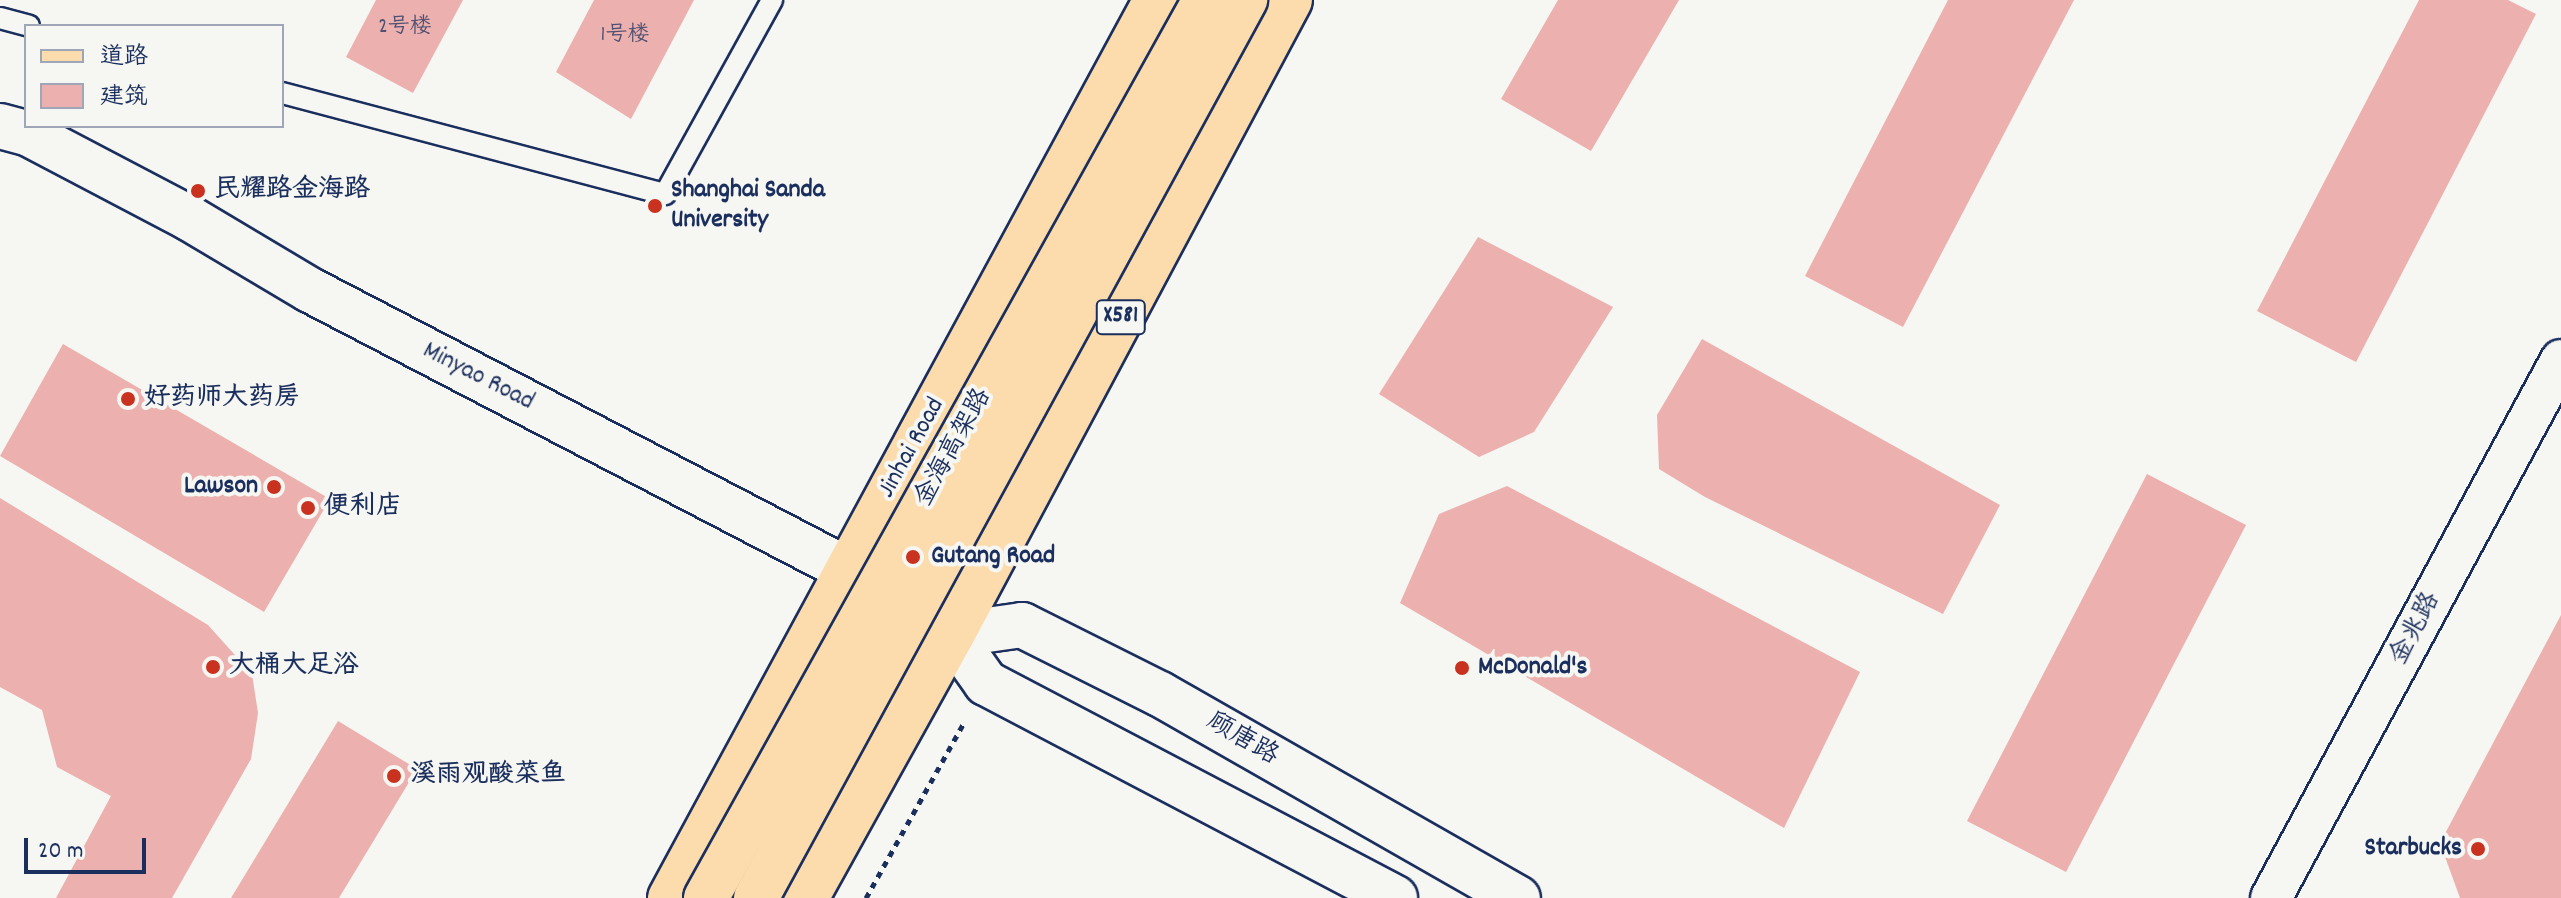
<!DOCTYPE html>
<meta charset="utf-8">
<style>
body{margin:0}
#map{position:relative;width:2561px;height:898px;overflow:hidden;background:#f6f6f2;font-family:Dekko,"LXGW WenKai TC",sans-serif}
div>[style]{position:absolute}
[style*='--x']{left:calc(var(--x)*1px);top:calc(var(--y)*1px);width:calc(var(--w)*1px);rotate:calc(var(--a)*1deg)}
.building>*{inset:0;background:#ecb1ae}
.path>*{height:5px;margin-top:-2.5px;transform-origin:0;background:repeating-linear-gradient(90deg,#1b2f5e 0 6px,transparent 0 12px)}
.roads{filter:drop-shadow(2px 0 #1b2f5e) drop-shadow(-2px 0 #1b2f5e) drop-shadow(0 2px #1b2f5e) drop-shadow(0 -2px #1b2f5e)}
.service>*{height:20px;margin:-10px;padding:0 10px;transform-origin:10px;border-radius:10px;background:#f6f6f2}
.minor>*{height:40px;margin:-20px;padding:0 20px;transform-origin:20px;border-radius:20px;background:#f6f6f2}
.tertiary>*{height:44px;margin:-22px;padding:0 22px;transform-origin:22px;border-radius:22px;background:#f6f6f2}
.secondary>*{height:44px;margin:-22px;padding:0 22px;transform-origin:22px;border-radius:22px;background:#f6f6f2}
.primary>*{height:44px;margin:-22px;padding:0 22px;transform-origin:22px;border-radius:22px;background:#fcdcac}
.trunk>*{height:44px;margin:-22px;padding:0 22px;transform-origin:22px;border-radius:22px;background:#fcdcac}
.bridges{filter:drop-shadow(2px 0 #1b2f5e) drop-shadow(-2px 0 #1b2f5e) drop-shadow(0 2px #1b2f5e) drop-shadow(0 -2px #1b2f5e)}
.trunk-bridge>*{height:44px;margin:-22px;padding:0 22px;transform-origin:22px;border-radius:22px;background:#fcdcac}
.dots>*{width:22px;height:22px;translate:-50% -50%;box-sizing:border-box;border:4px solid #f6f6f2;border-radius:50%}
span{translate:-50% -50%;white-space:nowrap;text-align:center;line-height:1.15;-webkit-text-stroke:8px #f6f6f2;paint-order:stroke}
.number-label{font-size:22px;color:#4f5072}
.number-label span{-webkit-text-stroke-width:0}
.shield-label span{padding:2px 6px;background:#f6f6f2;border:2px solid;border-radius:6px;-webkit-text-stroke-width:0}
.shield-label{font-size:24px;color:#1b2f5e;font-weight:700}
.poi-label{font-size:26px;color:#1b2f5e;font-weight:700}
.left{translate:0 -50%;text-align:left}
.right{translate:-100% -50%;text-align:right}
.street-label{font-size:26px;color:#1b2f5e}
.legend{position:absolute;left:24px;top:24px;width:260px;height:104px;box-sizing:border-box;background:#f6f6f2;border:2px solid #9ea6b7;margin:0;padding:10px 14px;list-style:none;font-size:24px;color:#1b2f5e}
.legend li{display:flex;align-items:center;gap:16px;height:40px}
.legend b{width:40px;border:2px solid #9ea6b7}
.scale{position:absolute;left:24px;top:838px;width:122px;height:36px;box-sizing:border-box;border:4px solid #1b2f5e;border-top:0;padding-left:10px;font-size:24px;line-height:28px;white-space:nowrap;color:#1b2f5e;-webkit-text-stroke:6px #f6f6f2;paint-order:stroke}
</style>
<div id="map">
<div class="building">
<div style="clip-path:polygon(376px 0,463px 0,413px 93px,346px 57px)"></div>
<div style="clip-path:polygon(594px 0,694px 0,631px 119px,556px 72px)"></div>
<div style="clip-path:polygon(1558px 0,1679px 0,1591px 151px,1501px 99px)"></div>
<div style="clip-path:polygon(1948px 0,2074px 0,1903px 327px,1805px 276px)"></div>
<div style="clip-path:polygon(2419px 0,2508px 0,2536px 14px,2356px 362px,2257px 311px)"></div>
<div style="clip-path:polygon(1478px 237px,1613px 307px,1534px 432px,1479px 457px,1379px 394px)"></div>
<div style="clip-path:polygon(1702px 339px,2000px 505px,1943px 614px,1705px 497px,1659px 469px,1657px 415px)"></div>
<div style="clip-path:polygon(63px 344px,330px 499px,264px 612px,0 456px)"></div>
<div style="clip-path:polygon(2147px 474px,2246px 525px,2066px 872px,1967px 821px)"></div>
<div style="clip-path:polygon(1507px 486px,1860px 672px,1784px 828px,1400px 603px,1439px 514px)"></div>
<div style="clip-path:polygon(0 498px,208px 625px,252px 674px,258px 713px,251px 759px,172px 898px,56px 898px,111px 796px,57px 767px,42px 710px,0 687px)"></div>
<div style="clip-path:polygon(2561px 615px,2561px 898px,2460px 898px,2440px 843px)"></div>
<div style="clip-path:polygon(338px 721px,417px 769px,339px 898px,231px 898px)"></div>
</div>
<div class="path">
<div style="--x:866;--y:898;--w:203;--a:-60.8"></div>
</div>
<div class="roads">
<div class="service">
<div style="--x:0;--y:18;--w:30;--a:15"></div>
<div style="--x:282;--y:93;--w:396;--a:14.8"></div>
<div style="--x:665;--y:194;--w:222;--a:-61.1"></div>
</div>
<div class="minor">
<div style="--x:2271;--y:898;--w:611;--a:-61.67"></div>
</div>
<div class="tertiary">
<div style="--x:0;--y:126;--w:28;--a:15"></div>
<div style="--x:27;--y:133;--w:183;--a:27.7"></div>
<div style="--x:189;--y:218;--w:141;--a:30.8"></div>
<div style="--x:310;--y:290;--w:604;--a:27.5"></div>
</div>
<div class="secondary">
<div style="--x:880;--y:590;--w:85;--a:32"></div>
<div style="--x:952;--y:635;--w:59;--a:54.7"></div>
<div style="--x:986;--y:683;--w:462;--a:27.7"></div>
<div style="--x:952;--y:635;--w:71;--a:-8.1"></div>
<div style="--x:1022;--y:625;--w:154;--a:26.6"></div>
<div style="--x:1160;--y:694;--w:412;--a:29.7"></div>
</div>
<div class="primary">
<div style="--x:670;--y:898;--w:1021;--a:-61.58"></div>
<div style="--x:806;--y:898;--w:301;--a:-61"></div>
<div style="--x:952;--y:635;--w:719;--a:-61.97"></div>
</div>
<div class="trunk">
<div style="--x:1211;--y:67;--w:99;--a:-42.5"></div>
</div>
</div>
<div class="bridges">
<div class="trunk-bridge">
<div style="--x:706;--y:898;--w:1027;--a:-60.94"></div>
<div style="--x:756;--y:898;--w:1023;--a:-61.43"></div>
</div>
</div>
<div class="dots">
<div style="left:198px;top:191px;background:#c8321e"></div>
<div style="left:655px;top:206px;background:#c8321e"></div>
<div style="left:128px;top:399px;background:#c8321e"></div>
<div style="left:274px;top:487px;background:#c8321e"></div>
<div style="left:308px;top:508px;background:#c8321e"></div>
<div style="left:913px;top:557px;background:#c8321e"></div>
<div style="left:213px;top:667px;background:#c8321e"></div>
<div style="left:1462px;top:668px;background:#c8321e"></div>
<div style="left:394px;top:776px;background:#c8321e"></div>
<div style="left:2478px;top:849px;background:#c8321e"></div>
</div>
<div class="number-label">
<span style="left:405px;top:28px">2号楼</span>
<span style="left:625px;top:36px">1号楼</span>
</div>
<div class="shield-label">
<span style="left:1121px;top:317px">X581</span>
</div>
<div class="poi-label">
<span class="left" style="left:214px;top:191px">民耀路金海路</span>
<span class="left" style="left:671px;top:206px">Shanghai Sanda<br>University</span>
<span class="left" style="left:144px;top:399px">好药师大药房</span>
<span class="right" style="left:258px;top:487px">Lawson</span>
<span class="left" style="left:324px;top:508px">便利店</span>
<span class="left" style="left:931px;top:557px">Gutang Road</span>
<span class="left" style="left:229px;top:667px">大桶大足浴</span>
<span class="left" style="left:1478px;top:668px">McDonald's</span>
<span class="left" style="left:410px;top:776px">溪雨观酸菜鱼</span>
<span class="right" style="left:2462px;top:849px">Starbucks</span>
</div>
<div class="street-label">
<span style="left:478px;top:377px;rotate:27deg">Minyao Road</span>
<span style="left:912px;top:448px;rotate:-61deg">Jinhai Road</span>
<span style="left:954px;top:448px;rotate:-61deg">金海高架路</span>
<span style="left:2416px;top:629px;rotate:-62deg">金兆路</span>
<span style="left:1242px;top:740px;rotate:30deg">顾唐路</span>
</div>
<ul class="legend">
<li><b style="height:10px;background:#fcdcac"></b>道路</li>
<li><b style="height:22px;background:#ecb1ae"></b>建筑</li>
</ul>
<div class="scale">20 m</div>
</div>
